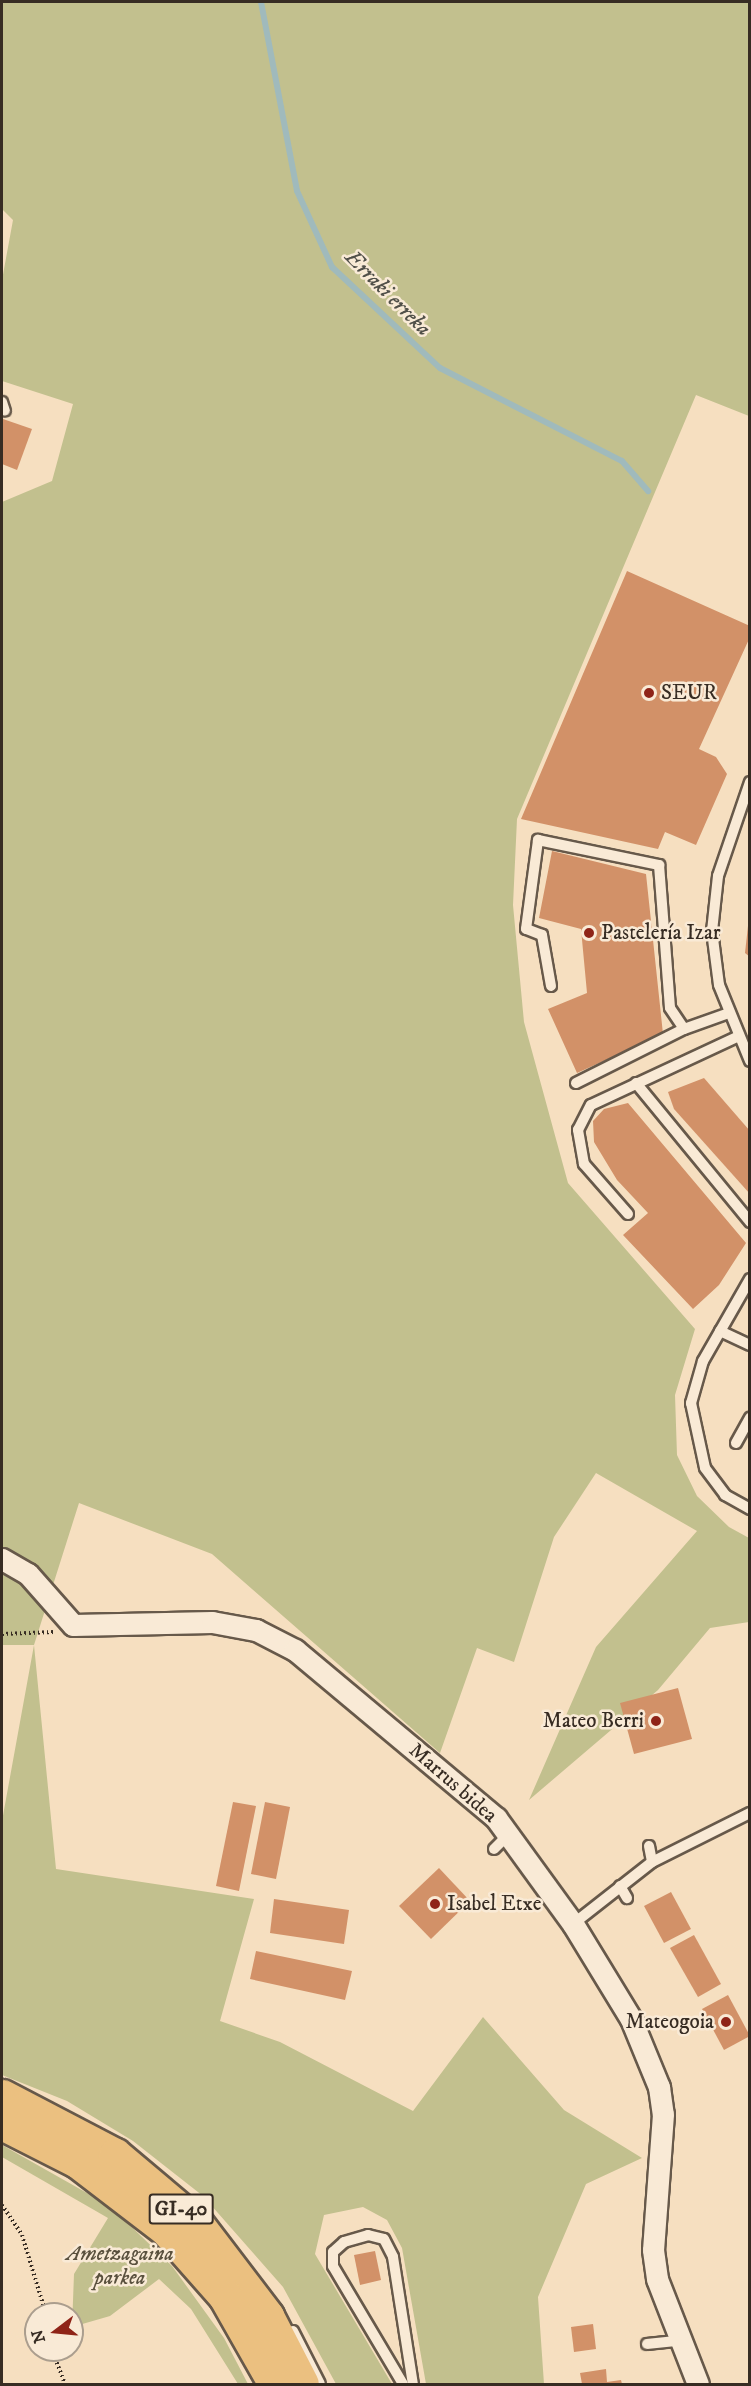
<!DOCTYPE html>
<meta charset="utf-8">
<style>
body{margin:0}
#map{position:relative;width:751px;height:2386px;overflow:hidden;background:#f6dfc0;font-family:"IM FELL DW Pica",serif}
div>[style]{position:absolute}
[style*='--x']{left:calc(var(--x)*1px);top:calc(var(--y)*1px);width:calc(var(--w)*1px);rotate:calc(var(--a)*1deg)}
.green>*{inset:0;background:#c2c08e}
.stream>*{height:6px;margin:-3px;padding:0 3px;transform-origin:3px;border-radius:3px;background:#a0babc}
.building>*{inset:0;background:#d29168}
.path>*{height:4px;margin-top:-2px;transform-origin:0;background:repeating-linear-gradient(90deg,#372c23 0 1.5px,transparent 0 4.5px)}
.roads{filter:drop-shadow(2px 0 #67594a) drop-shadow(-2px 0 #67594a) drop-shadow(0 2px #67594a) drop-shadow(0 -2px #67594a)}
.lane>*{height:10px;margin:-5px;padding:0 5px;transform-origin:5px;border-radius:5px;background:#f9ead6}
.street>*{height:21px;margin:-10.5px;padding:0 10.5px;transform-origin:10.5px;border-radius:10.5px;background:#f9ead6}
.primary>*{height:33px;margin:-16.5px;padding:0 16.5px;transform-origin:16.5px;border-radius:16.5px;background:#ebc080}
.dots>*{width:16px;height:16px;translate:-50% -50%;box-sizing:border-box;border:3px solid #f9ead6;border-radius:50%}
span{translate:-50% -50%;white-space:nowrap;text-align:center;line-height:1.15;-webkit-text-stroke:5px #f9ead6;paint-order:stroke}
.shield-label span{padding:2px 4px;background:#f9ead6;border:2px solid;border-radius:4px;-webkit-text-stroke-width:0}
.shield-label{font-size:20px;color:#372c23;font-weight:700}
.poi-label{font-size:21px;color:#372c23}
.left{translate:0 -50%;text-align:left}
.right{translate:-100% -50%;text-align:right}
.street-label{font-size:21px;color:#372c23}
.park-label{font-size:21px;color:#5a513e;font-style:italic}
.water-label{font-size:22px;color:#515049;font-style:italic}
.frame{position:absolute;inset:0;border:3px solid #372c23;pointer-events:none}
.north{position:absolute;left:24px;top:2302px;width:60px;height:60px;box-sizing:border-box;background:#f9ead6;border:2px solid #ab9e8e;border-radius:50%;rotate:254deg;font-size:16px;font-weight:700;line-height:24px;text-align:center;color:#372c23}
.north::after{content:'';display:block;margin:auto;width:21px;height:27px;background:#8f2418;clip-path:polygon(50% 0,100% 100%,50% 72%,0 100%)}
</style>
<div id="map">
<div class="green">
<div style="clip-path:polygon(2px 2px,749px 2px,749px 416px,696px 395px,517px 819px,513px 905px,524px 1022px,568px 1183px,695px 1329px,675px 1395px,677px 1455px,697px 1496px,729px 1527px,749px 1538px,749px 1622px,710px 1628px,658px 1690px,529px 1800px,596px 1647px,697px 1531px,596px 1473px,554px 1537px,514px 1662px,477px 1648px,440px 1753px,212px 1554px,79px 1503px,34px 1645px,56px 1869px,254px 1899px,220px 2021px,280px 2042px,413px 2111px,483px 2017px,564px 2110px,642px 2158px,586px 2184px,538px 2297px,544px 2384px,426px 2384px,402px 2248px,387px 2220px,363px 2207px,324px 2215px,315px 2254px,392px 2384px,336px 2384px,283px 2287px,203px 2196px,133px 2141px,67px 2101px,2px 2075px,2px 1821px,34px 1645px,2px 1645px,2px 502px,52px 481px,73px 404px,2px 381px,2px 280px,13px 220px,2px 209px)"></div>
<div style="clip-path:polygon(2px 2145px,110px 2206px,172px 2266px,224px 2338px,248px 2384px,238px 2384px,191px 2309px,159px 2279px,110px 2316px,72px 2327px,74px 2274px,108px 2218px,2px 2157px)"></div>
</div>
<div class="stream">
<div style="--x:261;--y:2;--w:192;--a:79.2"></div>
<div style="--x:297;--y:191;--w:84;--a:65.3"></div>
<div style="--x:332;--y:267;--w:148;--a:43.1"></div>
<div style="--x:440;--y:368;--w:204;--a:27.1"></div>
<div style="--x:622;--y:461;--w:40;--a:49"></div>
</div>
<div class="building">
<div style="clip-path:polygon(3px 419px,32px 429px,17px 470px,2px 464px)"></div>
<div style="clip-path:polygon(627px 571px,750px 626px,750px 637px,699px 749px,716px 757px,727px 774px,696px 845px,665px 832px,658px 849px,521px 819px)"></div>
<div style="clip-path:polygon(552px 851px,646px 874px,663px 1034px,577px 1073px,548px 1009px,587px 993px,581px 929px,539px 918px)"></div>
<div style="clip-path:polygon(750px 908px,750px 957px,745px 953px)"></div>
<div style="clip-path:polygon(704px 1078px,750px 1131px,750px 1194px,674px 1109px,668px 1092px)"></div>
<div style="clip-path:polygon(628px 1103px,746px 1243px,719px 1285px,693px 1309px,623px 1235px,648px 1213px,617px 1180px,594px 1142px,593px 1121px,604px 1109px)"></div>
<div style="clip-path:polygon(678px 1688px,692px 1739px,634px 1754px,620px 1703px)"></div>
<div style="clip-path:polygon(233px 1802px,256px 1806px,239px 1891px,216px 1886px)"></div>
<div style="clip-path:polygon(265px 1802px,290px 1807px,276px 1879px,251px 1874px)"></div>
<div style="clip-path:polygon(439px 1868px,470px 1901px,431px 1939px,399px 1906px)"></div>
<div style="clip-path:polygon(671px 1892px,691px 1929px,664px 1943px,644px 1906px)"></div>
<div style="clip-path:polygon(274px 1899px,349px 1910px,344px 1944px,270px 1933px)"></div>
<div style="clip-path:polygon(694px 1935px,721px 1984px,698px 1997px,670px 1948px)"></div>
<div style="clip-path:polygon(256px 1951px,352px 1971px,345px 2000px,250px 1979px)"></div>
<div style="clip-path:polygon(728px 1995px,750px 2036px,724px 2050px,702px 2009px)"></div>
<div style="clip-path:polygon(375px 2251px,381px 2280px,360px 2285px,354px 2255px)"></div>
<div style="clip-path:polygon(593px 2324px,596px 2349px,574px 2352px,571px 2327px)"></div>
<div style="clip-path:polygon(606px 2369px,607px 2382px,621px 2380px,622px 2384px,582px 2384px,580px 2373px)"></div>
</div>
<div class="path">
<div style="--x:2;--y:1634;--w:52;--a:-2.2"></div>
<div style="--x:2;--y:2205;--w:36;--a:56"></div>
<div style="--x:22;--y:2235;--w:83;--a:73.1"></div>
<div style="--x:52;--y:2350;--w:36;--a:69"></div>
</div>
<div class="roads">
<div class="lane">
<div style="--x:2;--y:402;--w:9;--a:72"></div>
<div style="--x:750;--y:782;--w:99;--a:108.8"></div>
<div style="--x:718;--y:876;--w:55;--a:96.2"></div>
<div style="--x:712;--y:931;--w:54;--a:82.6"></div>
<div style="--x:719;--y:985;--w:82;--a:67.8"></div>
<div style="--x:551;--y:986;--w:52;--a:-100"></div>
<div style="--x:542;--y:935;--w:17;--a:-159"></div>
<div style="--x:526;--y:929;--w:90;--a:-82.3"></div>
<div style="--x:538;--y:840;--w:124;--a:11.7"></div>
<div style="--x:659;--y:865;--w:143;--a:85.6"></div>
<div style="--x:670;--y:1008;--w:25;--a:56"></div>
<div style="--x:576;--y:1083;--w:121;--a:-26.6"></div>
<div style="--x:684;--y:1029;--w:48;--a:-19.6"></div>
<div style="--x:636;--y:1083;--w:180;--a:50.6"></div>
<div style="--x:628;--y:1214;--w:67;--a:-131.3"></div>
<div style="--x:584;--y:1164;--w:35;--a:-100"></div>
<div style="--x:578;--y:1130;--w:28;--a:-63"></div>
<div style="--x:591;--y:1105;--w:161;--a:-25"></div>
<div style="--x:750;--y:1279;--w:95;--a:119.8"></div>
<div style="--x:703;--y:1361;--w:44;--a:105.9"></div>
<div style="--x:691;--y:1403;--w:66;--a:77.8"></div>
<div style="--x:705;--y:1468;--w:34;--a:53"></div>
<div style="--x:725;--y:1495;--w:29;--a:29"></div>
<div style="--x:720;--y:1331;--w:33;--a:25"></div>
<div style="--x:736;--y:1443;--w:29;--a:-61"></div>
<div style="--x:649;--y:1846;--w:16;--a:79"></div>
<div style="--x:494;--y:1849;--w:20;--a:-45"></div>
<div style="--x:620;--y:1886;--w:14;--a:60"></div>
<div style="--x:573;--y:1924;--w:100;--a:-38.1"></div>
<div style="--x:652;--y:1862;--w:110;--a:-26.6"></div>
<div style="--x:293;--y:2331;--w:59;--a:63"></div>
<div style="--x:647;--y:2344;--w:31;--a:-6"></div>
<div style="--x:403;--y:2384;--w:137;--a:-120.7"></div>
<div style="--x:333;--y:2266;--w:14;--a:-90"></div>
<div style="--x:333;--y:2252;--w:15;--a:-42"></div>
<div style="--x:344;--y:2242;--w:25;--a:-16"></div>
<div style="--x:368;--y:2235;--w:16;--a:14"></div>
<div style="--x:384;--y:2239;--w:20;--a:63"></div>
<div style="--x:393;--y:2257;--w:129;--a:81.1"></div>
</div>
<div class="street">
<div style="--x:2;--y:1559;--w:30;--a:30"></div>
<div style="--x:28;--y:1574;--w:68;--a:48.6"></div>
<div style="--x:73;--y:1625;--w:139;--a:-1.2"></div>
<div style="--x:212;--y:1622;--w:45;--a:10.3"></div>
<div style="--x:256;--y:1630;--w:44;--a:27.1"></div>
<div style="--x:295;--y:1650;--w:262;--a:39.9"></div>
<div style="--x:496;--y:1818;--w:131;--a:54"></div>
<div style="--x:573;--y:1924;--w:111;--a:58.6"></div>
<div style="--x:631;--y:2019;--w:74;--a:67.6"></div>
<div style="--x:659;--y:2087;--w:27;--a:82"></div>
<div style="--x:663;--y:2114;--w:136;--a:94.2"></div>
<div style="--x:653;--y:2250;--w:29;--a:82"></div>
<div style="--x:657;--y:2279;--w:113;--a:68.7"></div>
</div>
<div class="primary">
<div style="--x:2;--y:2096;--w:127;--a:27.6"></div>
<div style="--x:115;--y:2155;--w:107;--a:40.1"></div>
<div style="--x:197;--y:2224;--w:116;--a:52.7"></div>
<div style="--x:267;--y:2316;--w:76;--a:62.8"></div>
<div style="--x:2;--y:2123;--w:84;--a:26.9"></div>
<div style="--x:77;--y:2161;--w:112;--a:37.4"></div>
<div style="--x:166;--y:2229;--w:89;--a:48.6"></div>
<div style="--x:225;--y:2296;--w:101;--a:60.4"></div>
</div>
</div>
<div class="dots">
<div style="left:649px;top:693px;background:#8f2418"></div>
<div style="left:589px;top:933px;background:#8f2418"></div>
<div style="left:656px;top:1721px;background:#8f2418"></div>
<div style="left:435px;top:1904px;background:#8f2418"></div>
<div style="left:726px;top:2022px;background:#8f2418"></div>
</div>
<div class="shield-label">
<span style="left:181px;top:2209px">GI-40</span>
</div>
<div class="poi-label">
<span class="left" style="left:661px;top:693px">SEUR</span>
<span class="left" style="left:601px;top:933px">Pastelería Izar</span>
<span class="right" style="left:644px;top:1721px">Mateo Berri</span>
<span class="left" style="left:447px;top:1904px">Isabel Etxe</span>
<span class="right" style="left:714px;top:2022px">Mateogoia</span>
</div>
<div class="street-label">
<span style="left:453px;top:1783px;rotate:41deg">Marrus bidea</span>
</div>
<div class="park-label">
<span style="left:120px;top:2266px">Ametzagaina<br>parkea</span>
</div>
<div class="water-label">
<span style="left:388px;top:293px;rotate:45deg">Erraki erreka</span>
</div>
<div class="frame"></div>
<div class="north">N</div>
</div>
